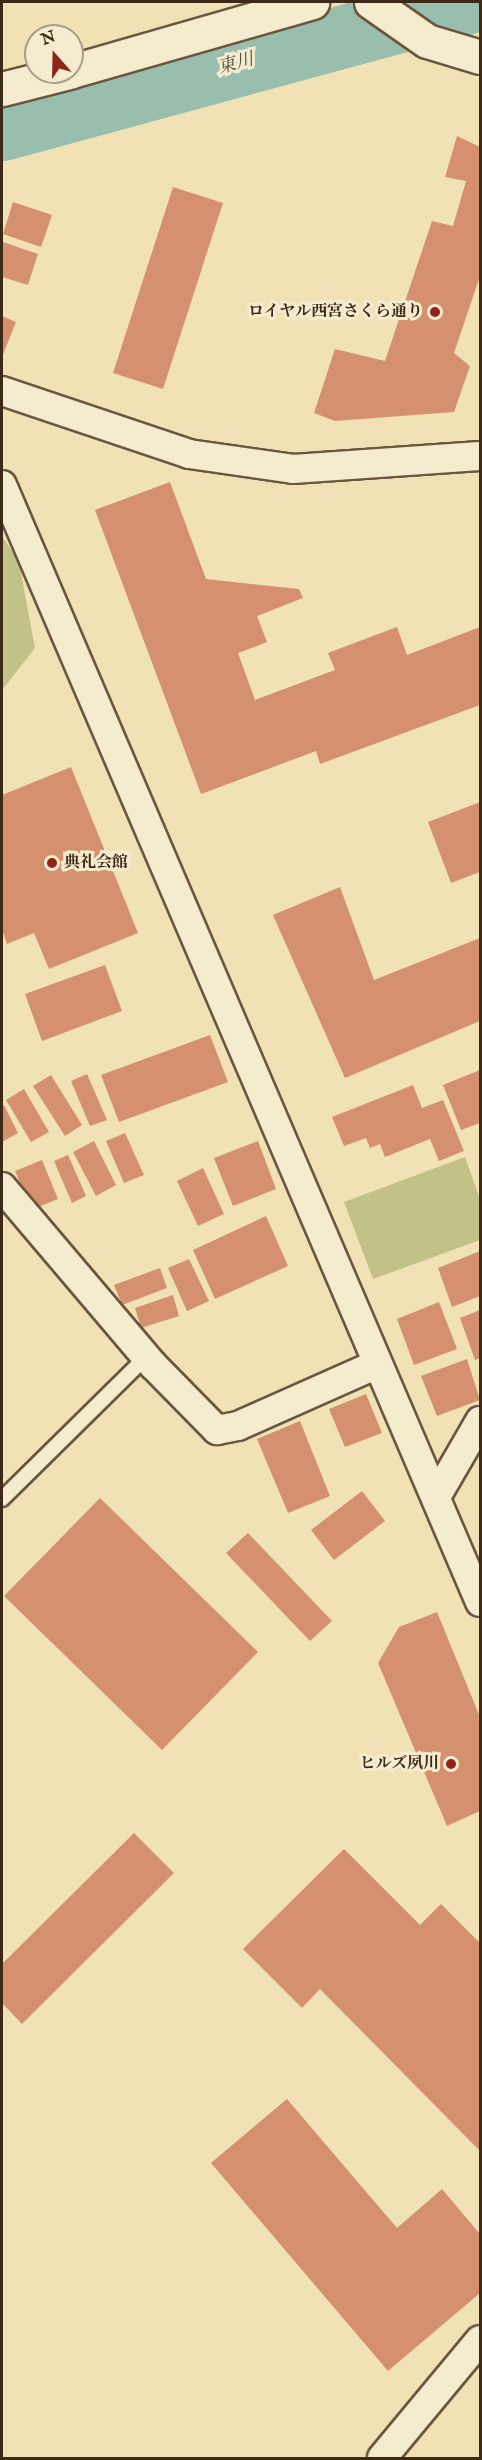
<!DOCTYPE html>
<meta charset="utf-8">
<style>
body{margin:0}
#map{position:relative;width:482px;height:2460px;overflow:hidden;background:#f0e2b5;font-family:"IM FELL English","Noto Serif JP",serif}
div>[style]{position:absolute}
[style*='--x']{left:calc(var(--x)*1px);top:calc(var(--y)*1px);width:calc(var(--w)*1px);rotate:calc(var(--a)*1deg)}
.green>*{inset:0;background:#c1c188}
.river>*{height:63px;margin:-31.5px;padding:0 31.5px;transform-origin:31.5px;border-radius:31.5px;background:#9abeae}
.building>*{inset:0;background:#d4906f}
.roads{filter:drop-shadow(2px 0 #6a573f) drop-shadow(-2px 0 #6a573f) drop-shadow(0 2px #6a573f) drop-shadow(0 -2px #6a573f)}
.service>*{height:14px;margin:-7px;padding:0 7px;transform-origin:7px;border-radius:7px;background:#f5eccf}
.minor>*{height:28px;margin:-14px;padding:0 14px;transform-origin:14px;border-radius:14px;background:#f5eccf}
.tertiary>*{height:33px;margin:-16.5px;padding:0 16.5px;transform-origin:16.5px;border-radius:16.5px;background:#f5eccf}
.dots>*{width:16px;height:16px;translate:-50% -50%;box-sizing:border-box;border:3px solid #f5eccf;border-radius:50%}
span{translate:-50% -50%;white-space:nowrap;text-align:center;line-height:1.15;-webkit-text-stroke:6px #f5eccf;paint-order:stroke}
.poi-label{font-size:16px;color:#3d2918;font-weight:700}
.right{translate:-100% -50%;text-align:right}
.left{translate:0 -50%;text-align:left}
.water-label{font-size:18px;color:#544e3e;font-style:italic}
.frame{position:absolute;inset:0;border:3px solid #3d2918;pointer-events:none}
.north{position:absolute;left:24px;top:24px;width:60px;height:60px;box-sizing:border-box;background:#f5eccf;border:2px solid #ab9e86;border-radius:50%;rotate:340deg;font-size:16px;font-weight:700;line-height:24px;text-align:center;color:#3d2918}
.north::after{content:'';display:block;margin:auto;width:21px;height:27px;background:#8f2418;clip-path:polygon(50% 0,100% 100%,50% 72%,0 100%)}
</style>
<div id="map">
<div class="green">
<div style="clip-path:polygon(2px 536px,19px 562px,35px 648px,2px 690px)"></div>
<div style="clip-path:polygon(465px 1157px,480px 1199px,480px 1240px,373px 1279px,344px 1202px)"></div>
</div>
<div class="river">
<div style="--x:2;--y:129;--w:485;--a:-15.2"></div>
</div>
<div class="building">
<div style="clip-path:polygon(457px 136px,480px 147px,480px 276px,454px 353px,470px 366px,454px 412px,335px 421px,314px 413px,335px 349px,385px 361px,432px 221px,453px 226px,466px 181px,445px 177px)"></div>
<div style="clip-path:polygon(173px 187px,223px 203px,163px 389px,113px 373px)"></div>
<div style="clip-path:polygon(13px 202px,52px 215px,41px 247px,3px 234px)"></div>
<div style="clip-path:polygon(3px 242px,38px 254px,28px 285px,2px 277px)"></div>
<div style="clip-path:polygon(2px 316px,16px 322px,2px 357px)"></div>
<div style="clip-path:polygon(170px 482px,206px 579px,299px 589px,303px 598px,257px 616px,267px 642px,238px 653px,255px 700px,335px 670px,328px 653px,397px 627px,407px 655px,480px 627px,480px 705px,320px 764px,316px 751px,201px 794px,95px 510px)"></div>
<div style="clip-path:polygon(71px 767px,138px 933px,49px 969px,34px 933px,7px 944px,2px 929px,2px 795px)"></div>
<div style="clip-path:polygon(480px 802px,480px 872px,451px 883px,428px 822px)"></div>
<div style="clip-path:polygon(340px 887px,374px 980px,480px 938px,480px 1021px,345px 1078px,273px 915px)"></div>
<div style="clip-path:polygon(105px 965px,122px 1011px,42px 1041px,25px 994px)"></div>
<div style="clip-path:polygon(210px 1035px,228px 1082px,119px 1122px,101px 1075px)"></div>
<div style="clip-path:polygon(480px 1070px,480px 1123px,461px 1130px,443px 1085px)"></div>
<div style="clip-path:polygon(87px 1074px,107px 1120px,90px 1126px,71px 1081px)"></div>
<div style="clip-path:polygon(51px 1075px,82px 1125px,65px 1136px,33px 1086px)"></div>
<div style="clip-path:polygon(413px 1085px,422px 1108px,443px 1100px,464px 1151px,439px 1161px,430px 1139px,385px 1157px,380px 1144px,370px 1148px,366px 1138px,344px 1146px,332px 1117px)"></div>
<div style="clip-path:polygon(24px 1089px,49px 1132px,31px 1142px,6px 1100px)"></div>
<div style="clip-path:polygon(4px 1105px,18px 1133px,2px 1142px,2px 1106px)"></div>
<div style="clip-path:polygon(125px 1133px,144px 1175px,124px 1183px,106px 1141px)"></div>
<div style="clip-path:polygon(94px 1141px,116px 1185px,96px 1196px,73px 1152px)"></div>
<div style="clip-path:polygon(258px 1141px,276px 1189px,233px 1206px,214px 1158px)"></div>
<div style="clip-path:polygon(68px 1155px,86px 1196px,72px 1203px,54px 1161px)"></div>
<div style="clip-path:polygon(42px 1160px,58px 1199px,31px 1210px,15px 1171px)"></div>
<div style="clip-path:polygon(203px 1168px,224px 1214px,198px 1226px,177px 1181px)"></div>
<div style="clip-path:polygon(266px 1216px,288px 1266px,215px 1299px,193px 1250px)"></div>
<div style="clip-path:polygon(480px 1251px,480px 1296px,452px 1307px,438px 1268px)"></div>
<div style="clip-path:polygon(189px 1259px,209px 1301px,187px 1311px,168px 1268px)"></div>
<div style="clip-path:polygon(160px 1268px,167px 1288px,122px 1305px,114px 1285px)"></div>
<div style="clip-path:polygon(173px 1295px,179px 1316px,141px 1328px,135px 1308px)"></div>
<div style="clip-path:polygon(439px 1302px,457px 1349px,414px 1365px,397px 1319px)"></div>
<div style="clip-path:polygon(480px 1310px,480px 1358px,475px 1360px,460px 1318px)"></div>
<div style="clip-path:polygon(467px 1359px,480px 1400px,437px 1416px,421px 1376px)"></div>
<div style="clip-path:polygon(366px 1394px,382px 1433px,345px 1447px,329px 1409px)"></div>
<div style="clip-path:polygon(300px 1421px,330px 1496px,288px 1513px,257px 1439px)"></div>
<div style="clip-path:polygon(362px 1491px,385px 1521px,334px 1560px,311px 1530px)"></div>
<div style="clip-path:polygon(100px 1498px,258px 1652px,162px 1750px,4px 1596px)"></div>
<div style="clip-path:polygon(248px 1533px,332px 1621px,310px 1641px,226px 1553px)"></div>
<div style="clip-path:polygon(437px 1612px,480px 1717px,480px 1811px,447px 1826px,378px 1663px,399px 1627px)"></div>
<div style="clip-path:polygon(134px 1833px,174px 1873px,22px 2024px,2px 2003px,2px 1964px)"></div>
<div style="clip-path:polygon(344px 1849px,420px 1925px,441px 1904px,480px 1943px,480px 2151px,320px 1989px,302px 2008px,243px 1949px)"></div>
<div style="clip-path:polygon(287px 2099px,397px 2228px,442px 2189px,480px 2234px,480px 2293px,388px 2371px,211px 2163px)"></div>
</div>
<div class="roads">
<div class="service">
<div style="--x:2;--y:1499;--w:202;--a:-44.6"></div>
</div>
<div class="minor">
<div style="--x:2;--y:391;--w:197;--a:18.6"></div>
<div style="--x:189;--y:454;--w:105;--a:8.2"></div>
<div style="--x:293;--y:469;--w:187;--a:-4"></div>
<div style="--x:2;--y:485;--w:1215;--a:66.83"></div>
<div style="--x:2;--y:1187;--w:235;--a:49.7"></div>
<div style="--x:154;--y:1366;--w:90;--a:45.5"></div>
<div style="--x:217;--y:1430;--w:21;--a:-11"></div>
<div style="--x:238;--y:1426;--w:152;--a:-24"></div>
<div style="--x:436;--y:1497;--w:88;--a:-59.9"></div>
<div style="--x:382;--y:2458;--w:153;--a:-50.3"></div>
</div>
<div class="tertiary">
<div style="--x:371;--y:2;--w:68;--a:34.9"></div>
<div style="--x:427;--y:41;--w:55;--a:16.8"></div>
<div style="--x:72;--y:71;--w:250;--a:-16"></div>
<div style="--x:2;--y:89;--w:69;--a:-14.2"></div>
</div>
</div>
<div class="dots">
<div style="left:435px;top:312px;background:#8f2418"></div>
<div style="left:52px;top:863px;background:#8f2418"></div>
<div style="left:451px;top:1764px;background:#8f2418"></div>
</div>
<div class="poi-label">
<span class="right" style="left:423px;top:312px">ロイヤル西宮さくら通り</span>
<span class="left" style="left:64px;top:863px">典礼会館</span>
<span class="right" style="left:439px;top:1764px">ヒルズ夙川</span>
</div>
<div class="water-label">
<span style="left:236px;top:65px;rotate:-15deg">東川</span>
</div>
<div class="frame"></div>
<div class="north">N</div>
</div>
